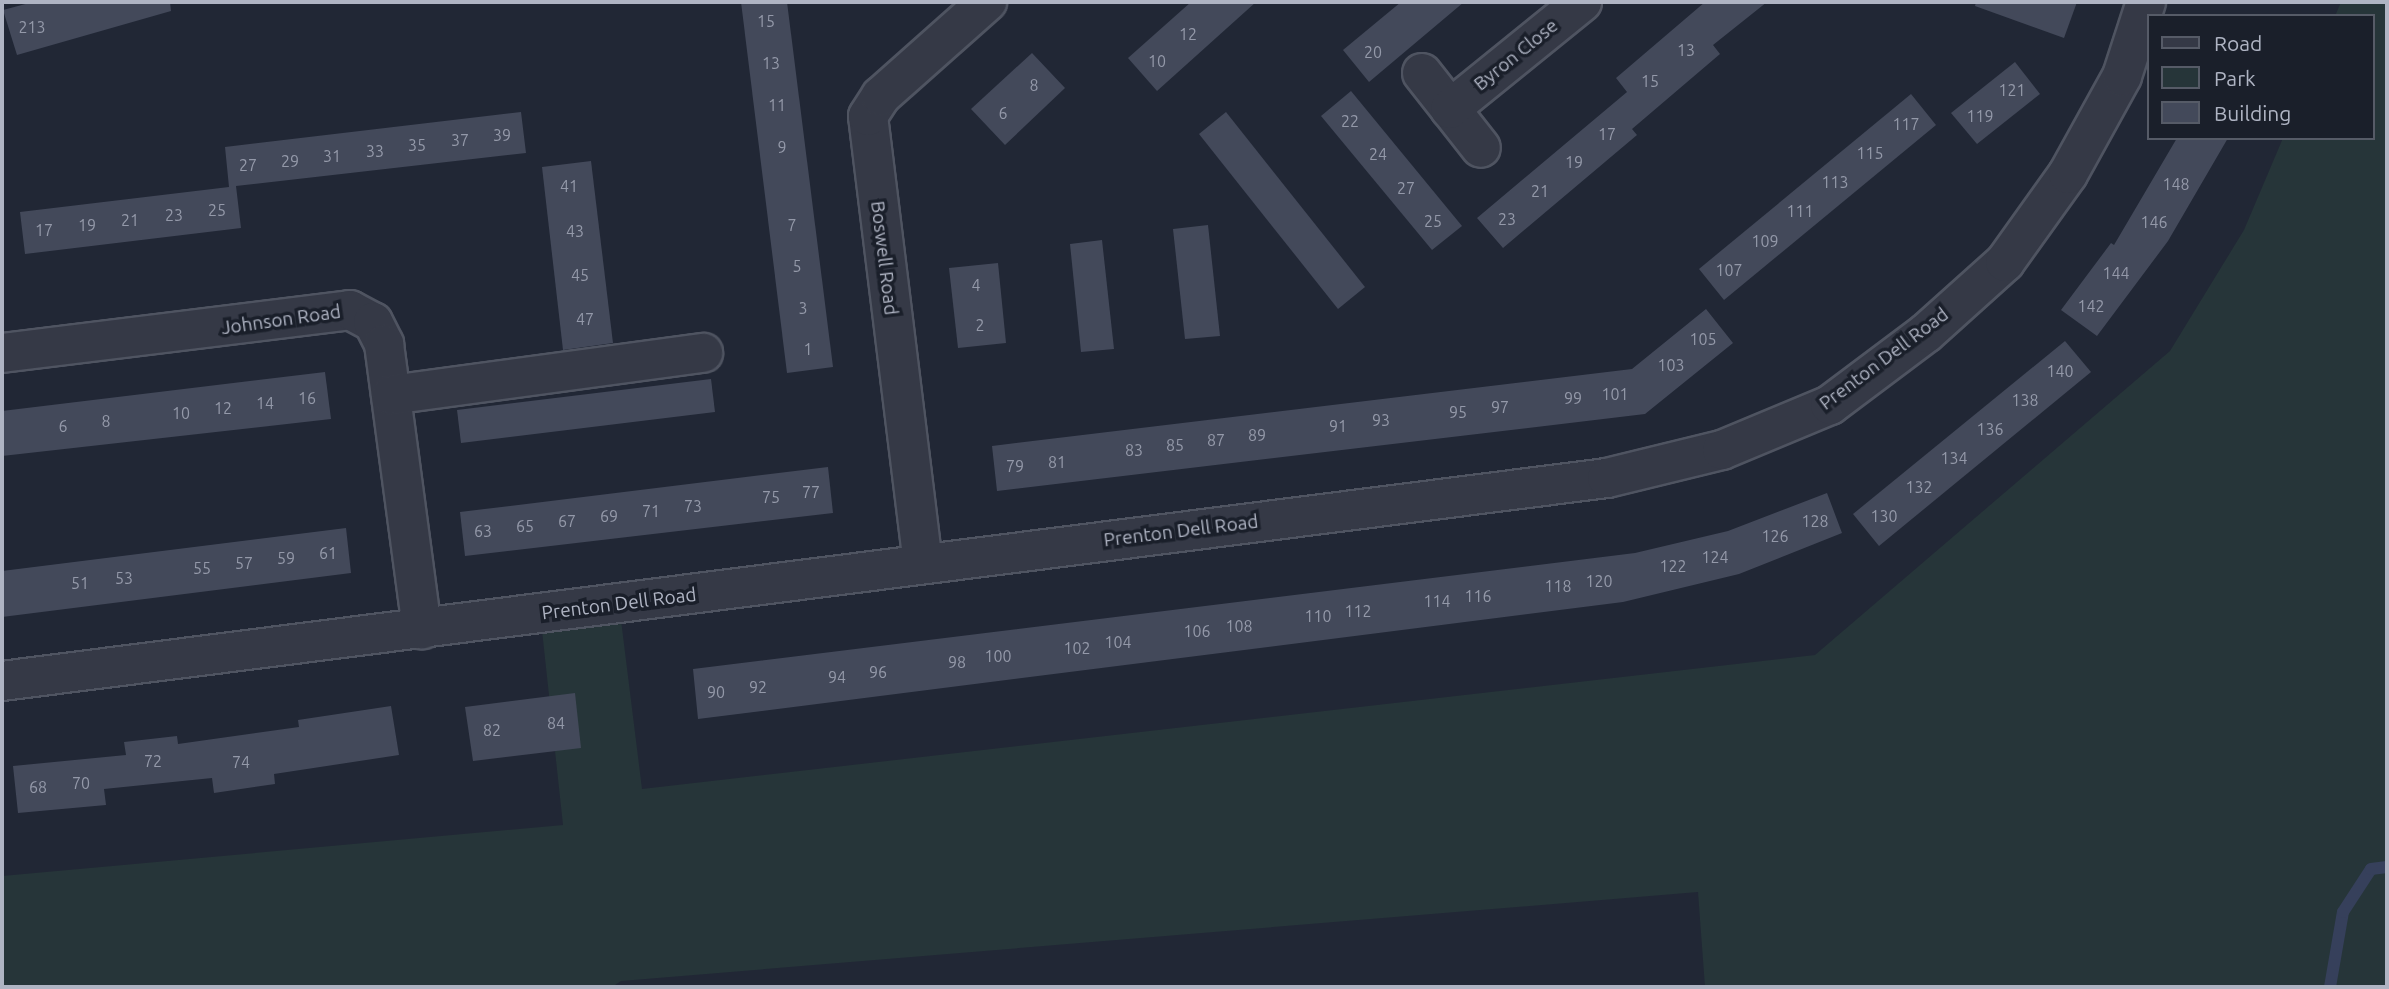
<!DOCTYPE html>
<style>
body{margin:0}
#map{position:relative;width:2389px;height:989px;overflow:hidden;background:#212735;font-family:Ubuntu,sans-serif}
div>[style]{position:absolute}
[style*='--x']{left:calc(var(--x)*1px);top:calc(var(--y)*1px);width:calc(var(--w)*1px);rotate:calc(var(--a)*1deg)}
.green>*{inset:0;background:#263539}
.stream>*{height:12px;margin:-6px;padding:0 6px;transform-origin:6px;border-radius:6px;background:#36405b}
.building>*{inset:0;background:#43495a}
.roads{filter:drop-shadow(2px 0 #4f5461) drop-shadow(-2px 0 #4f5461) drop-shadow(0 2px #4f5461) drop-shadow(0 -2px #4f5461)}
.minor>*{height:38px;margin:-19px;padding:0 19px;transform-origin:19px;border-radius:19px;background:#353946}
span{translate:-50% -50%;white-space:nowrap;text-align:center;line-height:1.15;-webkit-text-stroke:7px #1a1f2a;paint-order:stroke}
.number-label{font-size:16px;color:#9499a9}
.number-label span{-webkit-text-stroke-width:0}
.street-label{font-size:19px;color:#afb4c3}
.frame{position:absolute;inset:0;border:4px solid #afb4c3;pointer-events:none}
.legend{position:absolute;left:2147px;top:14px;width:228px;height:126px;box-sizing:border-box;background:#1a1f2a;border:2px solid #565b67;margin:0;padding:9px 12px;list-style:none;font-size:21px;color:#afb4c3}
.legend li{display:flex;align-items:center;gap:14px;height:35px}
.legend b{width:35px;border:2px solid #565b67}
</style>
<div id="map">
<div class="green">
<div style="clip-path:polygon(2341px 2px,2387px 2px,2387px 987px,1705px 987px,1698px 892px,621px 981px,612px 987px,2px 987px,2px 876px,563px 825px,541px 621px,620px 612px,642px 789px,1815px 655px,2170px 351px,2244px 230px,2283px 138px,2373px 138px,2373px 16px,2335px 16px)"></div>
</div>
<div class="stream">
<div style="--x:2330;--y:987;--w:76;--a:-80.2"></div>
<div style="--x:2343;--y:912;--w:51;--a:-56.9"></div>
<div style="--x:2371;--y:869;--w:16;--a:-7"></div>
</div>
<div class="building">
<div style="clip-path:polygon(33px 2px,170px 2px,171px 11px,17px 55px,3px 10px)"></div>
<div style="clip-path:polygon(741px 2px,787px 2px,833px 367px,787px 373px)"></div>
<div style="clip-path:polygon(1191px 2px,1256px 2px,1157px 91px,1128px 58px)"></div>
<div style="clip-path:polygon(1401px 2px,1464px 2px,1369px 82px,1343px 50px)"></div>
<div style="clip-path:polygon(1705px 2px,1767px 2px,1713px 45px,1720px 54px,1632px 129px,1637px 135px,1503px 248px,1477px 218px,1627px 92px,1616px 78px)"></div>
<div style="clip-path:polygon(1976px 2px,2077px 2px,2064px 38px,1975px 6px)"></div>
<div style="clip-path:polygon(1032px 53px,1065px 88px,1005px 145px,971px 109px)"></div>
<div style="clip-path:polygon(2015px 62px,2040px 94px,1977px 144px,1951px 113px)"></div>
<div style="clip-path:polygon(1351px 91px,1462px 226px,1432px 250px,1321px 116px)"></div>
<div style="clip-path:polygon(1911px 94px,1936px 125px,1724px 300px,1699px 269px)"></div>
<div style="clip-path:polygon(521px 112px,526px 153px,236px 186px,241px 228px,25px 254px,20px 212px,229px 187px,225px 147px)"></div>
<div style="clip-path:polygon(1226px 112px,1365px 287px,1338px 309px,1199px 134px)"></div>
<div style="clip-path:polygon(2177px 138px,2228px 138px,2168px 241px,2097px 336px,2061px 310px,2111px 243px,2114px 245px)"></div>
<div style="clip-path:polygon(591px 161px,613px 343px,563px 350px,542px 167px)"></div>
<div style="clip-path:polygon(1208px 225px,1220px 336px,1185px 339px,1173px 229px)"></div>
<div style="clip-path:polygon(1102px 240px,1114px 349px,1081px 352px,1070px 244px)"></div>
<div style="clip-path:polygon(998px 263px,1006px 343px,958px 348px,949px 268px)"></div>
<div style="clip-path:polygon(1706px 309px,1733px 343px,1645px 414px,997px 491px,992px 446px,1632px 369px)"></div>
<div style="clip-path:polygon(2065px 341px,2091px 372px,1879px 546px,1853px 514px)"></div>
<div style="clip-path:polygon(325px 372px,331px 419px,2px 456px,2px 411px)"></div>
<div style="clip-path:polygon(711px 379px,715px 412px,461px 443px,457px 410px)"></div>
<div style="clip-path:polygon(828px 467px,833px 513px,465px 556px,460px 512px)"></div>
<div style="clip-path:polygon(1827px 493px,1842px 533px,1739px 574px,1623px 602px,698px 719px,693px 669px,1635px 553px,1728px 531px)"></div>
<div style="clip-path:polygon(346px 528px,351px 573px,2px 617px,2px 571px)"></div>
<div style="clip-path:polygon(575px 693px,581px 748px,473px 761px,465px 707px)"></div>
<div style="clip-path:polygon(391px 706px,399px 755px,274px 774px,275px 784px,214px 793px,212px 778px,104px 789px,106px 805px,18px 813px,13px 766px,126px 755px,124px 742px,177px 736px,178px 744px,299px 727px,298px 720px)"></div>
</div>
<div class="roads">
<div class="minor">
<div style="--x:1422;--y:73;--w:95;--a:51.8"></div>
<div style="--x:1450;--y:109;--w:170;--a:-39"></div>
<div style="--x:2;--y:353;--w:351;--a:-7"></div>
<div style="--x:350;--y:310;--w:26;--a:28"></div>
<div style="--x:373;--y:322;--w:25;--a:63"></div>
<div style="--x:384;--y:344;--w:288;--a:82.4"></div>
<div style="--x:391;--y:395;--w:315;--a:-7.7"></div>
<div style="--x:923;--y:564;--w:451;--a:-97"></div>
<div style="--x:868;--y:116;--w:24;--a:-57"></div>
<div style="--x:881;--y:96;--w:142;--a:-41.6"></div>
<div style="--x:2;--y:681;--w:1618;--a:-7.21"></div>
<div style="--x:1607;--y:478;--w:118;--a:-13.7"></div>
<div style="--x:1722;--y:450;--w:117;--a:-22.6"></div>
<div style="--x:1830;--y:405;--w:120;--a:-36.9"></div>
<div style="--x:1926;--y:333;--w:106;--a:-41.9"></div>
<div style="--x:2005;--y:262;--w:108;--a:-54.4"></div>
<div style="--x:2068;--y:174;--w:112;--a:-61.1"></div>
<div style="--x:2122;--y:76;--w:78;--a:-72"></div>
</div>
</div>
<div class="number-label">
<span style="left:766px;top:21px">15</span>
<span style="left:32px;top:27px">213</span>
<span style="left:1188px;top:34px">12</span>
<span style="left:1686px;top:50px">13</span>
<span style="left:1373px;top:52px">20</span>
<span style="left:1157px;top:61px">10</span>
<span style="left:771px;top:63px">13</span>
<span style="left:1650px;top:81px">15</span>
<span style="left:1034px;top:85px">8</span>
<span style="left:2012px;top:90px">121</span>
<span style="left:777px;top:105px">11</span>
<span style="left:1003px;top:113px">6</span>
<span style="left:1980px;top:116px">119</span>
<span style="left:1350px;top:121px">22</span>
<span style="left:1906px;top:124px">117</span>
<span style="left:1607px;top:134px">17</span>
<span style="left:502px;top:135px">39</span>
<span style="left:460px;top:140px">37</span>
<span style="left:417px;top:145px">35</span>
<span style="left:782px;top:147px">9</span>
<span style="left:375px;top:151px">33</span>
<span style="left:1870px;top:153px">115</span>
<span style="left:1378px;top:154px">24</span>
<span style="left:332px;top:156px">31</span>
<span style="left:290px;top:161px">29</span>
<span style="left:1574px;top:162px">19</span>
<span style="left:248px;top:165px">27</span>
<span style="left:1835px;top:182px">113</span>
<span style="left:2176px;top:184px">148</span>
<span style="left:569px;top:186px">41</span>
<span style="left:1406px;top:188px">27</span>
<span style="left:1540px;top:191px">21</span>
<span style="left:217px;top:210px">25</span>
<span style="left:1800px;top:211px">111</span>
<span style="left:174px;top:215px">23</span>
<span style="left:1507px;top:219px">23</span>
<span style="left:130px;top:220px">21</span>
<span style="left:1433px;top:221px">25</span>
<span style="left:2154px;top:222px">146</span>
<span style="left:87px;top:225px">19</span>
<span style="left:792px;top:225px">7</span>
<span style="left:44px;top:230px">17</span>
<span style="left:575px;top:231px">43</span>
<span style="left:1765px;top:241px">109</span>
<span style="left:797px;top:266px">5</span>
<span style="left:1729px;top:270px">107</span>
<span style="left:2116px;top:273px">144</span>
<span style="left:580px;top:275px">45</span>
<span style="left:976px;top:285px">4</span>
<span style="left:2091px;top:306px">142</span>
<span style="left:803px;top:308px">3</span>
<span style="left:585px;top:319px">47</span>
<span style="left:980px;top:325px">2</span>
<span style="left:1703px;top:339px">105</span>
<span style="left:808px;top:349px">1</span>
<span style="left:1671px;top:365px">103</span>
<span style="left:2060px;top:371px">140</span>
<span style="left:1615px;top:394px">101</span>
<span style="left:307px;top:398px">16</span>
<span style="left:1573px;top:398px">99</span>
<span style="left:2025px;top:400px">138</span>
<span style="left:265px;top:403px">14</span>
<span style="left:1500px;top:407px">97</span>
<span style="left:223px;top:408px">12</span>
<span style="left:1458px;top:412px">95</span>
<span style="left:181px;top:413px">10</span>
<span style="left:1381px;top:420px">93</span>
<span style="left:106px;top:421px">8</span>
<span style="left:63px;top:426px">6</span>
<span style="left:1338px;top:426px">91</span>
<span style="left:1990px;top:429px">136</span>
<span style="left:1257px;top:435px">89</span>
<span style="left:1216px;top:440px">87</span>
<span style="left:1175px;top:445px">85</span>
<span style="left:1134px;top:450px">83</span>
<span style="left:1954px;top:458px">134</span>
<span style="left:1057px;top:462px">81</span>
<span style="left:1015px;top:466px">79</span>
<span style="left:1919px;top:487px">132</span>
<span style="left:811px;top:492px">77</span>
<span style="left:771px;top:497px">75</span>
<span style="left:693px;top:506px">73</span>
<span style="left:651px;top:511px">71</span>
<span style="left:609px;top:516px">69</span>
<span style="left:1884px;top:516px">130</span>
<span style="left:567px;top:521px">67</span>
<span style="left:1815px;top:521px">128</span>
<span style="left:525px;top:526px">65</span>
<span style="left:483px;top:531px">63</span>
<span style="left:1775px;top:536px">126</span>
<span style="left:328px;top:553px">61</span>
<span style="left:1715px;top:557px">124</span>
<span style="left:286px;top:558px">59</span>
<span style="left:244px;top:563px">57</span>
<span style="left:1673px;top:566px">122</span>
<span style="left:202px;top:568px">55</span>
<span style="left:124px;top:578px">53</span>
<span style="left:1599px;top:581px">120</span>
<span style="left:80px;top:583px">51</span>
<span style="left:1558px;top:586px">118</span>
<span style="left:1478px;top:596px">116</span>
<span style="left:1437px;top:601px">114</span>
<span style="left:1358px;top:611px">112</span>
<span style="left:1318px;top:616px">110</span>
<span style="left:1239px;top:626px">108</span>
<span style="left:1197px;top:631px">106</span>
<span style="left:1118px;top:642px">104</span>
<span style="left:1077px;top:648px">102</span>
<span style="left:998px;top:656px">100</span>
<span style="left:957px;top:662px">98</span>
<span style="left:878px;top:672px">96</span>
<span style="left:837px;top:677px">94</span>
<span style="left:758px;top:687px">92</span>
<span style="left:716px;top:692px">90</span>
<span style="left:556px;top:723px">84</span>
<span style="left:492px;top:730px">82</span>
<span style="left:153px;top:761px">72</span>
<span style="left:241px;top:762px">74</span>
<span style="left:81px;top:783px">70</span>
<span style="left:38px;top:787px">68</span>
</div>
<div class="street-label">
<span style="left:1516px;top:55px;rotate:-39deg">Byron Close</span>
<span style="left:884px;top:258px;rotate:83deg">Boswell Road</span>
<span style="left:281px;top:320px;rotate:-8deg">Johnson Road</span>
<span style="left:1884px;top:359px;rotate:-37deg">Prenton Dell Road</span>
<span style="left:1181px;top:531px;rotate:-7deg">Prenton Dell Road</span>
<span style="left:619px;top:604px;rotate:-7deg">Prenton Dell Road</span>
</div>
<div class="frame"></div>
<ul class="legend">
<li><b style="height:9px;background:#353946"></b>Road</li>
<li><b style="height:19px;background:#263539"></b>Park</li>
<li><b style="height:19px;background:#43495a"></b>Building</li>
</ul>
</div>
